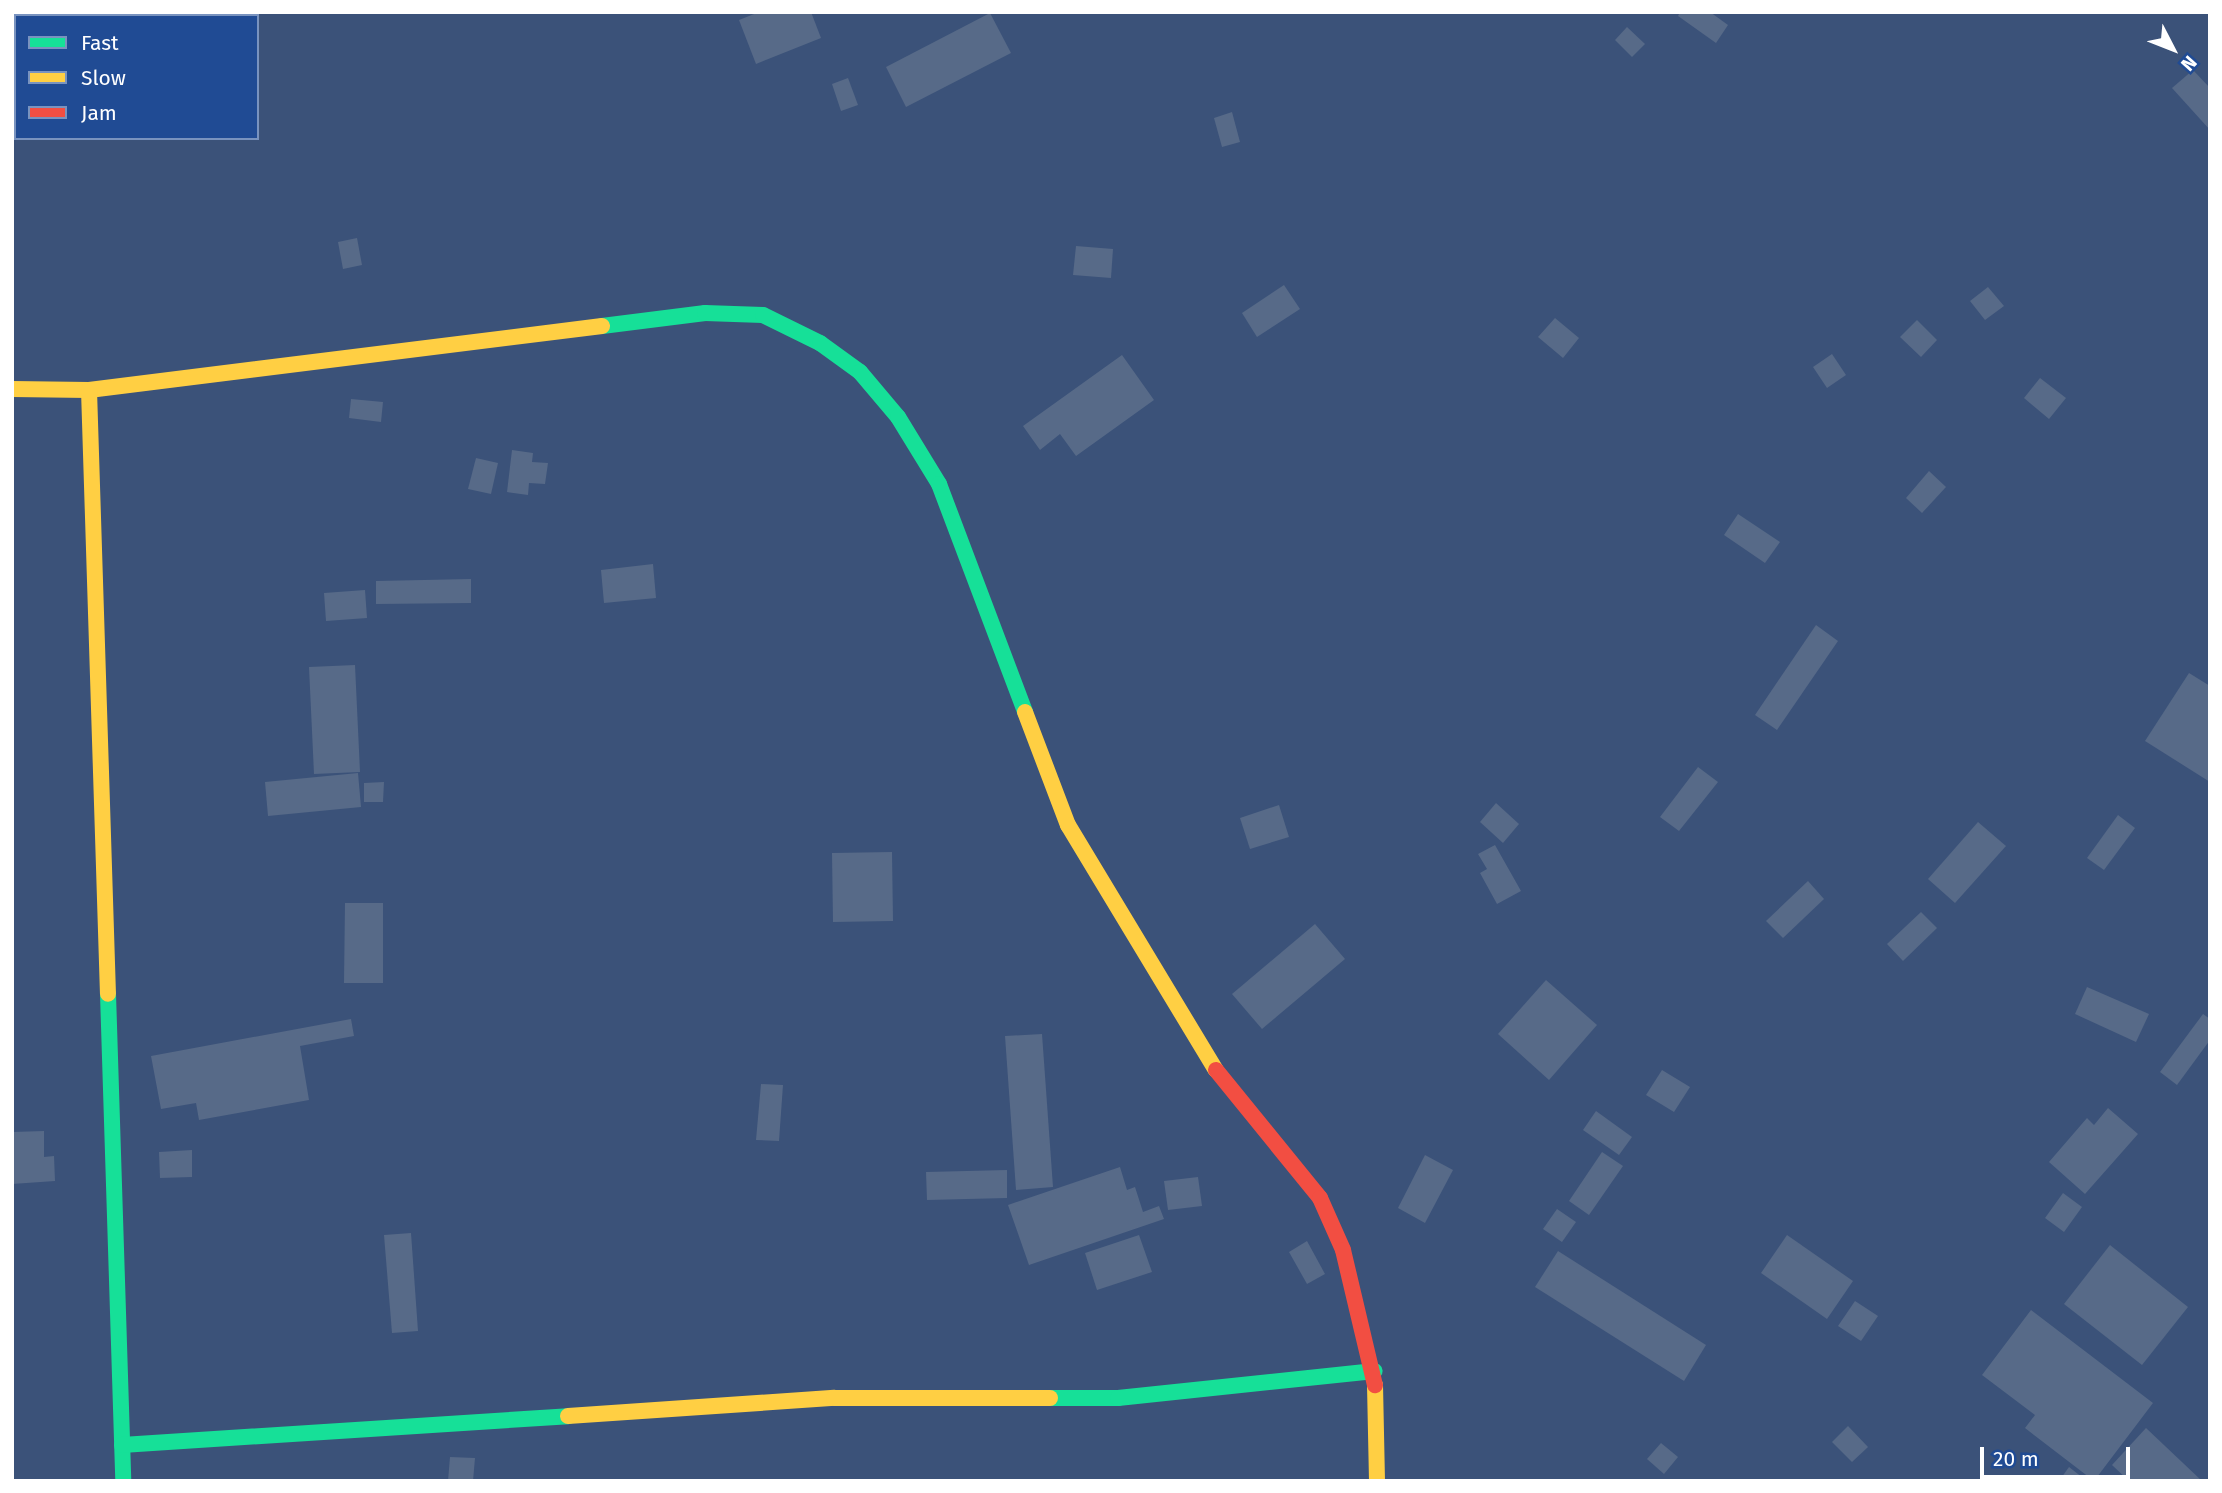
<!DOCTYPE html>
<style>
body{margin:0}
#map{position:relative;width:2222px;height:1493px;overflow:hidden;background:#3b5279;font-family:"Fira Sans",sans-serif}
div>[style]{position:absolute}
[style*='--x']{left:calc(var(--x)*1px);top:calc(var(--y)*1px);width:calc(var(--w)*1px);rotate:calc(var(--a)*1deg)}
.building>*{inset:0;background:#576a88}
.fast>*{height:16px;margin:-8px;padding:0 8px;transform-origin:8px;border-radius:8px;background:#16e098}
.slow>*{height:16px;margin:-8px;padding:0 8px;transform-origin:8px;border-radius:8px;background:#ffcf43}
.jam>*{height:16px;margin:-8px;padding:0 8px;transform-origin:8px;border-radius:8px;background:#f24e42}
span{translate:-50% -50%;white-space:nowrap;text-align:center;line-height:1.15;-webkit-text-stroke:7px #204b94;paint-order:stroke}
.frame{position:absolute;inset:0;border:14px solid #fff;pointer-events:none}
.legend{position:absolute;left:14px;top:14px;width:245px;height:126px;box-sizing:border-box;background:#204b94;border:2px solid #7993bf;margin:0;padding:9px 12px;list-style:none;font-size:21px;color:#fff}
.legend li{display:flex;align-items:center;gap:14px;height:35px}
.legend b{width:35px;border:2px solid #7993bf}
.north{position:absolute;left:2138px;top:14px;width:70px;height:70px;-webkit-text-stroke:5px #204b94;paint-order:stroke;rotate:132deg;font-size:19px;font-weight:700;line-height:28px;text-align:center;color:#fff}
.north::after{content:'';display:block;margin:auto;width:24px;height:32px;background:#fff;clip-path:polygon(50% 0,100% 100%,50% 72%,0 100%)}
.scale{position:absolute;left:1980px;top:1447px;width:150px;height:32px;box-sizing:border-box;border:4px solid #fff;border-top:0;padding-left:9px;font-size:21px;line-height:24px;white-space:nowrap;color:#fff;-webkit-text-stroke:5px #204b94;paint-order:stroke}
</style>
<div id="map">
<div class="building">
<div style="clip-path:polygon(759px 12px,811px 12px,821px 38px,756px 64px,739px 20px)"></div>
<div style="clip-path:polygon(1680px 12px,1710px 12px,1728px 25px,1716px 43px,1678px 16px)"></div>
<div style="clip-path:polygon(990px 13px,1011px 53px,906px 107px,886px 67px)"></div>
<div style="clip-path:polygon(1627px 27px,1645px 44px,1632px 57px,1615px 40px)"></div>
<div style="clip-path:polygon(2193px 70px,2210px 88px,2210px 130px,2172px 88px)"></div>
<div style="clip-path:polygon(848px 78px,858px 105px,841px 111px,832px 84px)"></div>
<div style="clip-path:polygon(1232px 112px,1240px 142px,1222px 147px,1214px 118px)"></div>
<div style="clip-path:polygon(16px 115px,16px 138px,12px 138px,12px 116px)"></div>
<div style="clip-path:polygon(357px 238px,362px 265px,343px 269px,338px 242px)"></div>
<div style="clip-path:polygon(1076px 246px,1113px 249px,1111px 278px,1073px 275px)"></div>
<div style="clip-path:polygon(1284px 285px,1300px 309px,1257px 337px,1242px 313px)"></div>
<div style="clip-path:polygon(1988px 287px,2004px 306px,1985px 320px,1970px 301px)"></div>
<div style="clip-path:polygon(1555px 318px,1579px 338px,1563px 358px,1538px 337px)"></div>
<div style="clip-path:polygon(1917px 320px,1937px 340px,1921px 357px,1900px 337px)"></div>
<div style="clip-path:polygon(1832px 354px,1846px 375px,1827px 388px,1813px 367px)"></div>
<div style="clip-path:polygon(1122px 355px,1154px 400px,1076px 456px,1060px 434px,1040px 450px,1023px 426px)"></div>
<div style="clip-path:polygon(2040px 378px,2066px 398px,2049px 419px,2024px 398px)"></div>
<div style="clip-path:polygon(351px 399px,383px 402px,381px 422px,349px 418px)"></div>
<div style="clip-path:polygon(512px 450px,533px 453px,532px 462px,548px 463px,545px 484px,529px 483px,528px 495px,507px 492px)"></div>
<div style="clip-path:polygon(476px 458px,498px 463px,491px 494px,468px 489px)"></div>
<div style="clip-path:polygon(1929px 471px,1946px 487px,1922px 513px,1906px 498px)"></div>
<div style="clip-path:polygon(1738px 514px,1780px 542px,1765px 563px,1724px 535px)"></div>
<div style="clip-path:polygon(653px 564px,656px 598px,604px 603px,601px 570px)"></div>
<div style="clip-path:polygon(471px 579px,471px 603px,376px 604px,376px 581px)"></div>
<div style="clip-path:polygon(365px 590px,367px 618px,326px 621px,324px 593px)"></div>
<div style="clip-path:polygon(1816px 625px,1838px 641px,1777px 730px,1755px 715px)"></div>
<div style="clip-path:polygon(355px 665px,360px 772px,314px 774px,309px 667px)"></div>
<div style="clip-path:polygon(2189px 673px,2210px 686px,2210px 782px,2145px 741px)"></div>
<div style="clip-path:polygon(1698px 767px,1718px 782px,1679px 831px,1660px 817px)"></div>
<div style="clip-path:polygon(358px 773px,361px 807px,268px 816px,265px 782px)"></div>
<div style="clip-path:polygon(384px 782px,383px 802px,364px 802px,364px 783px)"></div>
<div style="clip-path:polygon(1496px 803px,1519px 824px,1503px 843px,1480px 822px)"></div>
<div style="clip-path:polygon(1279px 805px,1289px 837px,1250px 849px,1240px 818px)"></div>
<div style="clip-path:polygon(2118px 815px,2135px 828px,2104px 870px,2087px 858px)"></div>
<div style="clip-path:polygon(1978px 822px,2006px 846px,1955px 903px,1928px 879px)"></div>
<div style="clip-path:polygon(1495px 845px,1521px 891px,1497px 904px,1480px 873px,1487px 869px,1478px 854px)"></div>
<div style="clip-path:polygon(892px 852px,893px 921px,833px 922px,832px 853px)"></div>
<div style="clip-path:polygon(1808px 881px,1824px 899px,1783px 938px,1766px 921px)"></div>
<div style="clip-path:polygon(345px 903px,383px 903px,383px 983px,344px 983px)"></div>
<div style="clip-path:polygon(1921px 912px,1937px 928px,1903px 961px,1887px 944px)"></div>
<div style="clip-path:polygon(1315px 924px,1345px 959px,1262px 1029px,1232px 994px)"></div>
<div style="clip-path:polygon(1546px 980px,1597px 1025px,1549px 1080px,1498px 1034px)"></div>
<div style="clip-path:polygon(2087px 987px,2149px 1014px,2136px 1042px,2075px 1014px)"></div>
<div style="clip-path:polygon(2203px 1014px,2210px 1019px,2210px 1040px,2177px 1085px,2160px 1072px)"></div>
<div style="clip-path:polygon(351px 1019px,354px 1036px,300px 1046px,309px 1100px,199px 1120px,196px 1103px,161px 1109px,151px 1056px)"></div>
<div style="clip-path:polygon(1042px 1034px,1053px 1187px,1016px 1190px,1005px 1036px)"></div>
<div style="clip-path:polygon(1662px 1070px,1690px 1087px,1674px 1112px,1646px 1095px)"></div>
<div style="clip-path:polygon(761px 1084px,783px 1085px,779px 1141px,756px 1140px)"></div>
<div style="clip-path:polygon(2108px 1108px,2138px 1134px,2085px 1194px,2049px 1162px,2087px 1118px,2094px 1125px)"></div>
<div style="clip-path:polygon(1596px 1111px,1632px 1137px,1619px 1155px,1583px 1130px)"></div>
<div style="clip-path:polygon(44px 1131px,44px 1157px,54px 1156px,55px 1181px,12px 1184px,12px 1132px)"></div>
<div style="clip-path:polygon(192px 1150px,192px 1177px,160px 1178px,159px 1152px)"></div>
<div style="clip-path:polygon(1602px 1152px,1623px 1166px,1589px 1215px,1569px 1201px)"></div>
<div style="clip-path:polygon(1425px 1155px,1453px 1170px,1425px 1223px,1398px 1208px)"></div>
<div style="clip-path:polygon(1120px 1167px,1127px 1190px,1135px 1187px,1143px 1212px,1159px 1206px,1164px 1219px,1029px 1265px,1008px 1205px)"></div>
<div style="clip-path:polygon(1007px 1170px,1007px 1198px,927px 1200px,926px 1172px)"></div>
<div style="clip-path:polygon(1198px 1177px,1202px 1206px,1168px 1210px,1164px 1181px)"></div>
<div style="clip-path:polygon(2063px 1193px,2082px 1207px,2064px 1232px,2045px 1218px)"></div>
<div style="clip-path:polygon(1557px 1209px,1576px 1222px,1562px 1242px,1543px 1229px)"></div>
<div style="clip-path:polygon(411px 1233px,418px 1331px,392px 1333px,384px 1235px)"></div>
<div style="clip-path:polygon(1139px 1235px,1152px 1272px,1097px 1290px,1085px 1253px)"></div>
<div style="clip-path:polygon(1787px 1235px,1853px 1281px,1827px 1319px,1761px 1273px)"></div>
<div style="clip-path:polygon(1307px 1241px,1325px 1274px,1307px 1284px,1289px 1252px)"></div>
<div style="clip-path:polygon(2110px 1245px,2188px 1307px,2142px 1365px,2064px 1304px)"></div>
<div style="clip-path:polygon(1558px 1251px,1706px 1345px,1684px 1381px,1535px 1287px)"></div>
<div style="clip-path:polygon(1855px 1301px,1878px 1316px,1861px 1341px,1838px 1326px)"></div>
<div style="clip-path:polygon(2031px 1310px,2153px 1403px,2094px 1481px,2025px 1428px,2035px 1415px,1982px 1375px)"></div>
<div style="clip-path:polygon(1848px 1426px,1868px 1447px,1852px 1462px,1832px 1442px)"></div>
<div style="clip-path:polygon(2146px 1428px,2202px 1481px,2129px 1481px,2112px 1465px)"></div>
<div style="clip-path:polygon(1661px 1443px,1678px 1457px,1664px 1474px,1647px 1459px)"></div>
<div style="clip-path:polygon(450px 1457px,475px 1458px,473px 1481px,448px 1481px)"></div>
<div style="clip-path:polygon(2069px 1467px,2087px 1481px,2059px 1481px)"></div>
</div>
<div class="fast">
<div style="--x:602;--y:326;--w:104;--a:-7.2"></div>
<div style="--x:705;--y:313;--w:58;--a:2"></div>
<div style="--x:763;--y:315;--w:64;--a:26.2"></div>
<div style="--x:820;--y:343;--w:49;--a:35.9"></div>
<div style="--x:860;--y:372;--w:59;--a:49.8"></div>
<div style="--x:898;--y:417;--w:79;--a:58.5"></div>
<div style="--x:939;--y:484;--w:244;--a:69.3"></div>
<div style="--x:108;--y:994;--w:487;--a:88.2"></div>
<div style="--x:1050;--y:1398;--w:68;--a:0"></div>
<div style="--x:1118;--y:1398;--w:258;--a:-6"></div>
<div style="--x:122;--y:1445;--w:447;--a:-3.7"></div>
</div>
<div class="slow">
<div style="--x:12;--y:389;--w:77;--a:0.7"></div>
<div style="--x:89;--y:390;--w:517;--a:-7.11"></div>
<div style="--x:89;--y:390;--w:604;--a:88.2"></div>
<div style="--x:1025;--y:712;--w:121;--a:69.2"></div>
<div style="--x:1068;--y:825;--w:286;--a:58.9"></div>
<div style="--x:1375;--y:1385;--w:96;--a:88.8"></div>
<div style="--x:568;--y:1416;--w:267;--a:-3.9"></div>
<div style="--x:834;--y:1398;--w:216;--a:0"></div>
</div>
<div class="jam">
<div style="--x:1216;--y:1070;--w:165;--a:50.9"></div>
<div style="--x:1320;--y:1198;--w:57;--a:66.1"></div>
<div style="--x:1343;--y:1250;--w:139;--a:76.7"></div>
</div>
<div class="frame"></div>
<ul class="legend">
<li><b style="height:9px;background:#16e098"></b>Fast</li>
<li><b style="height:9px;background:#ffcf43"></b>Slow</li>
<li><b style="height:9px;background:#f24e42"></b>Jam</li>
</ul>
<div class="north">N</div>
<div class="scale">20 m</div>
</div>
